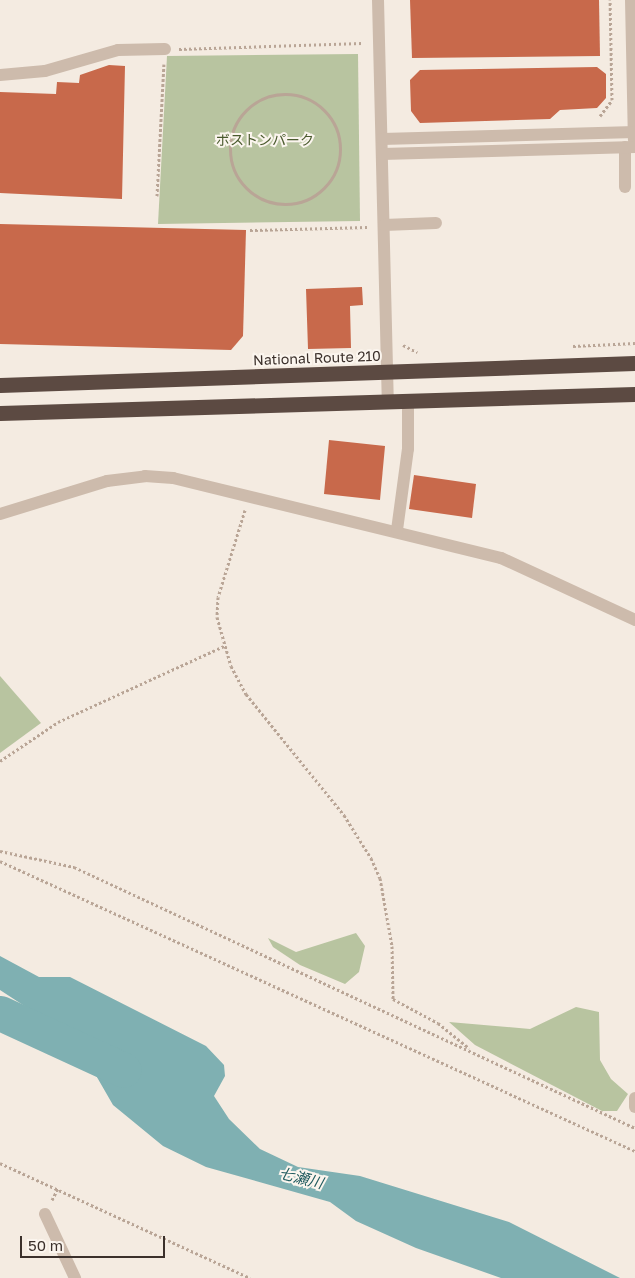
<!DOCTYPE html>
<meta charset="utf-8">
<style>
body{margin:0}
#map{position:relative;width:635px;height:1278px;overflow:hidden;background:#f4ebe1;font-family:"Golos Text","Noto Sans JP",sans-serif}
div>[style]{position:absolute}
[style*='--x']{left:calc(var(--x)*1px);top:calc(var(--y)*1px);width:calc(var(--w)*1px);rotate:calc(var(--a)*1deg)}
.green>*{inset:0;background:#b8c4a0}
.water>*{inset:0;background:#7fb0b2}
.river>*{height:35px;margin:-17.5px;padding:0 17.5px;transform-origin:17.5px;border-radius:17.5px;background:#7fb0b2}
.building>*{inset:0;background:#c8694b}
.path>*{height:3px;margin-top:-1.5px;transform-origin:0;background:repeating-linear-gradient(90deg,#b9a596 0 2.5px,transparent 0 5px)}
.path>.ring{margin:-1.5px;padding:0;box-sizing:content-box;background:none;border:3px solid #b9a596;border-radius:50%}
.minor>*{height:12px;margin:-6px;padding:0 6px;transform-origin:6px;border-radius:6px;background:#cdbbac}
.highway>*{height:15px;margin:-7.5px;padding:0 7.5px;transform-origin:7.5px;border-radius:7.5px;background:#5c4a42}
span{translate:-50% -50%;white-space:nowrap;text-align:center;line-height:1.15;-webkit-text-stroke:4px #fbf5ee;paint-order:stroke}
.park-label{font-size:14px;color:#4a5a2e}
.street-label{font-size:14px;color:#3b302b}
.water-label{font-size:15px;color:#1f5a5e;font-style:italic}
.scale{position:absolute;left:20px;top:1236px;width:145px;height:22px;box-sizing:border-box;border:2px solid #3b302b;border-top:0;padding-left:6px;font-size:15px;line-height:18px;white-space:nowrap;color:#3b302b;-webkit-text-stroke:4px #fbf5ee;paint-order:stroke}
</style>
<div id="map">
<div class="green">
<div style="clip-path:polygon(358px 54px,360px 221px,158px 224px,167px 56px)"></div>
<div style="clip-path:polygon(0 676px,41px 723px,0 753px)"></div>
<div style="clip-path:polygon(356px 933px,365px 946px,359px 972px,345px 984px,300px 965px,273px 947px,268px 938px,296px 952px)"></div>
<div style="clip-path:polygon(576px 1007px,599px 1012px,600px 1060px,611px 1079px,628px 1094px,617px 1111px,602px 1111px,475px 1045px,449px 1022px,530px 1029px)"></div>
</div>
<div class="water">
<div style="clip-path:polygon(0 956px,39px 977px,70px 977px,206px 1046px,224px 1065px,225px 1076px,214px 1096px,229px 1119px,260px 1149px,298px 1167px,360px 1176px,509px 1222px,620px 1278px,501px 1278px,416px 1248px,356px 1221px,330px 1202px,206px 1167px,163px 1146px,113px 1105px,75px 1039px,0 990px)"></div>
</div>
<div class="river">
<div style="--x:0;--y:1013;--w:136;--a:24.7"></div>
</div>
<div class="building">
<div style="clip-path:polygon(410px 0,599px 0,600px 56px,412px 58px)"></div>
<div style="clip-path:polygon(109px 65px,125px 66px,122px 199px,0 193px,0 92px,56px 94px,57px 82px,79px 83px,80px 75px)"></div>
<div style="clip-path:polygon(597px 67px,606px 74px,606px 98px,597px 108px,560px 110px,550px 119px,420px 123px,411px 111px,410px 80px,420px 70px)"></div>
<div style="clip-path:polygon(0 224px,246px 230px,243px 336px,231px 350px,0 344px)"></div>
<div style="clip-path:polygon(362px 287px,363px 305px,350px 306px,351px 348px,308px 349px,306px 289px)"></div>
<div style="clip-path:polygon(329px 440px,385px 446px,380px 500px,324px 494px)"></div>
<div style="clip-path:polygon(414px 475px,476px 484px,472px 518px,409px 509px)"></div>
</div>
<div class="path">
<div style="--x:179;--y:49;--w:183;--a:-1.9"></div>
<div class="ring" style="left:230px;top:94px;width:107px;height:107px"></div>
<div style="--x:600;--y:116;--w:20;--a:-53"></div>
<div style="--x:612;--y:100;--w:100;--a:-91.1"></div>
<div style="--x:157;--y:196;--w:132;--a:-87"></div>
<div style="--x:250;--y:230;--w:117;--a:-1.5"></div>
<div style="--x:403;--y:345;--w:16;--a:27"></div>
<div style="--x:573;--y:346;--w:62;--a:-2.8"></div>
<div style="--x:245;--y:510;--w:91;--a:107.2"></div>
<div style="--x:218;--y:597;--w:20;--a:93"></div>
<div style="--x:217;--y:617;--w:51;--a:74.1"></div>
<div style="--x:231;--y:666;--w:32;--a:62"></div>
<div style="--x:246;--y:694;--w:156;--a:51"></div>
<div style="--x:344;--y:815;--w:51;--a:57.9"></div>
<div style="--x:371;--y:858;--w:22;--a:66"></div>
<div style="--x:380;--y:878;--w:69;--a:80"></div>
<div style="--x:392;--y:946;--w:53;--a:88.9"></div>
<div style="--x:393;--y:999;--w:51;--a:28.1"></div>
<div style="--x:438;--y:1023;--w:40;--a:39"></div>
<div style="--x:0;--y:761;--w:70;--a:-33.9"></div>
<div style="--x:58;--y:722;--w:183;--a:-24.6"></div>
<div style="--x:0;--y:851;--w:76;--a:12.2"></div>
<div style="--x:74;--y:867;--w:619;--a:24.95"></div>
<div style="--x:0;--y:861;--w:698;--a:24.55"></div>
<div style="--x:0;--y:1163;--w:275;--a:24.7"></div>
<div style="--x:52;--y:1200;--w:13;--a:-63"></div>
</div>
<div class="minor">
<div style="--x:378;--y:0;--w:402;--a:88.6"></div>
<div style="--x:631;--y:0;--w:140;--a:88.8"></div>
<div style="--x:0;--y:75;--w:45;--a:-5.1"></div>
<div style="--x:45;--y:71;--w:76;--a:-16"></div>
<div style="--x:118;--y:50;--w:47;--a:-1.2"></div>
<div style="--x:382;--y:139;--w:253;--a:-1.6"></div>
<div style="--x:625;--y:147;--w:40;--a:90"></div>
<div style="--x:382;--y:154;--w:253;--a:-1.6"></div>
<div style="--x:384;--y:225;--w:52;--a:-2.2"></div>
<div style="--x:0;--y:514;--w:112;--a:-17.1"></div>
<div style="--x:107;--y:481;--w:38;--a:-7"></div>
<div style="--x:145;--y:476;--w:28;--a:4"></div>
<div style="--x:173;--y:478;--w:338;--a:13.7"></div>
<div style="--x:501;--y:558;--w:148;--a:24.8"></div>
<div style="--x:397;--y:530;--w:82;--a:-82.3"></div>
<div style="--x:408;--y:449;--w:48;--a:-90"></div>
<div style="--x:635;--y:1098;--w:9;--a:90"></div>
<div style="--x:45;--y:1214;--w:71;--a:64.9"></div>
</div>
<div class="highway">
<div style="--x:0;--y:385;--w:635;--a:-1.98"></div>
<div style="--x:0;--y:413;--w:635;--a:-1.71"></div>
</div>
<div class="park-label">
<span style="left:265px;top:140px">ボストンパーク</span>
</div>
<div class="street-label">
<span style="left:317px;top:358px;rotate:-2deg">National Route 210</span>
</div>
<div class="water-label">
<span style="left:301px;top:1178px;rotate:14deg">七瀬川</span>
</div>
<div class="scale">50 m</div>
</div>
